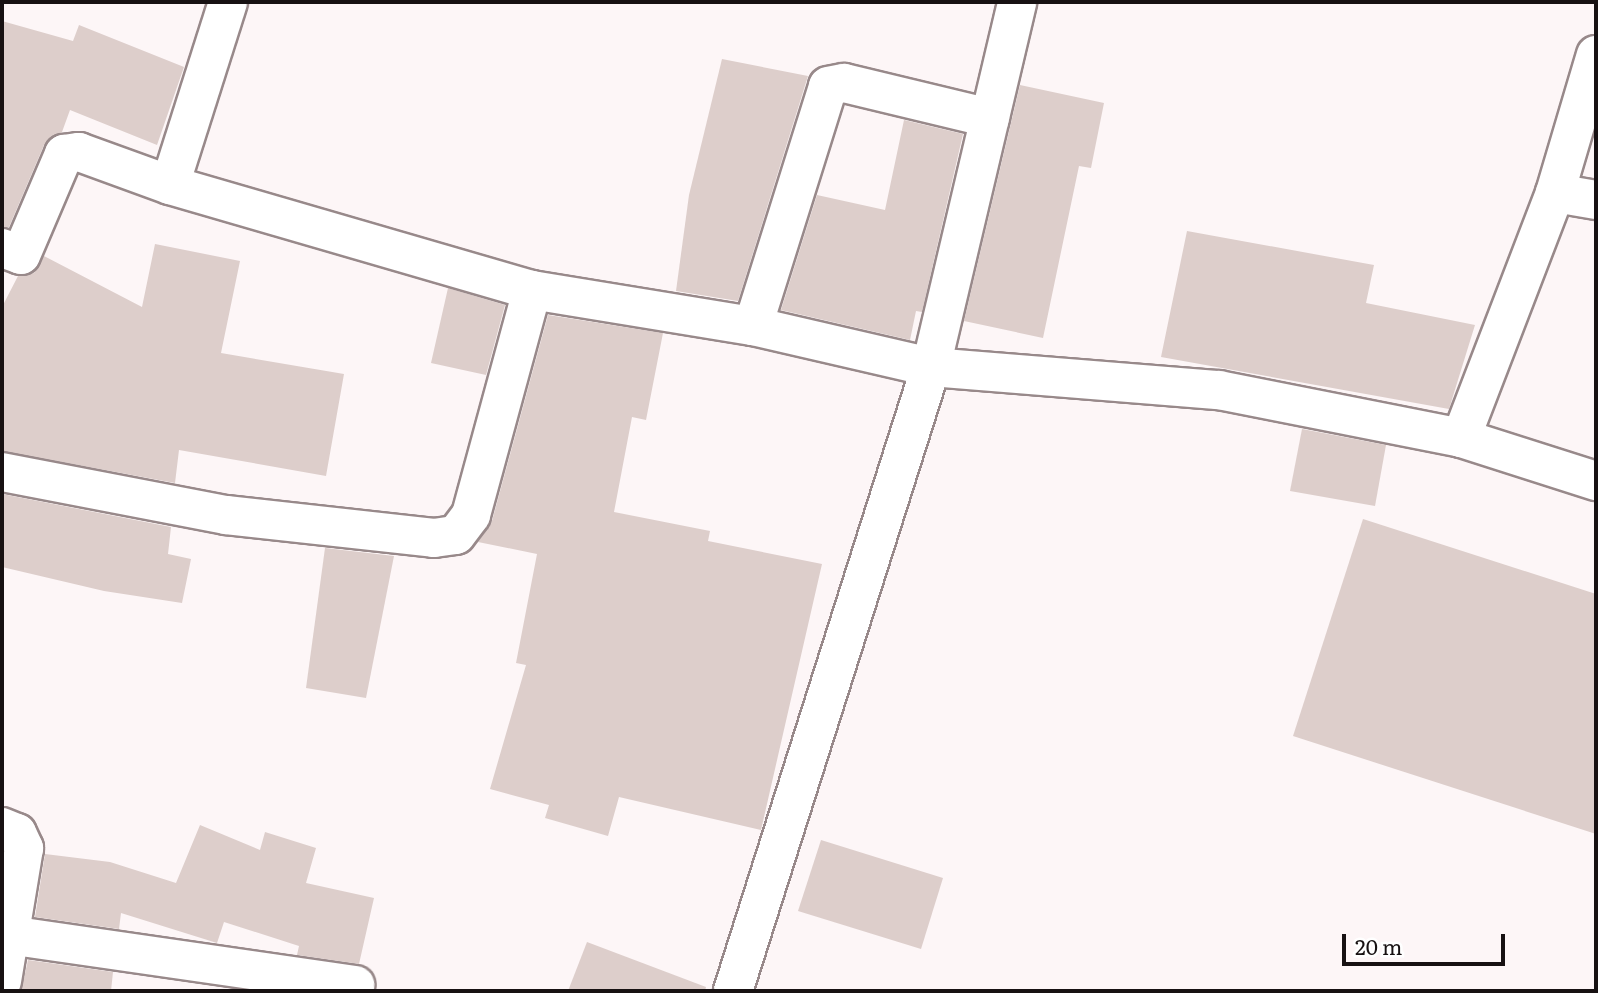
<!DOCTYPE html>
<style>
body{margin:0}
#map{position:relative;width:1598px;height:993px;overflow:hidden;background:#fdf6f7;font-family:Literata,serif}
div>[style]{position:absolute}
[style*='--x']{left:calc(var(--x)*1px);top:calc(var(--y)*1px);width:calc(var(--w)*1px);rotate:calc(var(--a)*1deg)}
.building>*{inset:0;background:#ddcecb}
.roads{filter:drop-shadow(2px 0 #98898a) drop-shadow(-2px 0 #98898a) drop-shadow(0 2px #98898a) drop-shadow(0 -2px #98898a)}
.minor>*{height:38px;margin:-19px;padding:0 19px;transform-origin:19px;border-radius:19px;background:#fff}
span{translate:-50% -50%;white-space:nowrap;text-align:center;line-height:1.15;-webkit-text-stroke:5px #fff;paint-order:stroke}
.frame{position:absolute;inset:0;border:4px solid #171112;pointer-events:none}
.scale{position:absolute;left:1342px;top:934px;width:163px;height:32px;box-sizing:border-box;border:4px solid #171112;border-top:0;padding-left:9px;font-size:21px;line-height:24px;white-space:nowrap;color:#171112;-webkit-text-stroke:5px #fff;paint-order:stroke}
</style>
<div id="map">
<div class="building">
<div style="clip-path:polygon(2px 21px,73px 41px,79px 25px,184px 67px,157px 145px,70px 110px,62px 132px,44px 145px,9px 227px,2px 227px)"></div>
<div style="clip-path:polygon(722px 59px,808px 76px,738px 301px,676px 291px,689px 195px)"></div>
<div style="clip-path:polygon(1020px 85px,1104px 103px,1091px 168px,1079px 166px,1043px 338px,964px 321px)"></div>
<div style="clip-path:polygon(904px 120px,963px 134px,922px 312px,916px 311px,910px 340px,781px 310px,817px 195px,885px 210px)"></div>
<div style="clip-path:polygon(1187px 231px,1374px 265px,1366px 303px,1475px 325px,1449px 409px,1161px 357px)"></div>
<div style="clip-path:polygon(155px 244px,240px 261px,221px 353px,344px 374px,326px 476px,179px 450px,175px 483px,2px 451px,2px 307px,18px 276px,34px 273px,44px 256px,142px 307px)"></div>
<div style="clip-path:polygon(448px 288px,505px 305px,486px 375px,431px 363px)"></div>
<div style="clip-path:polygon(548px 315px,663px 333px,646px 420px,632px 417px,614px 512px,710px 531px,708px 541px,822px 564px,761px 830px,619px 797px,608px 836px,545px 818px,549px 805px,490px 789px,526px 665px,516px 663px,537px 554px,478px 542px,492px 521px)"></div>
<div style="clip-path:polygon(1302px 429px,1386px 445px,1375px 506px,1290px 491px)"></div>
<div style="clip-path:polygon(2px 494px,171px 527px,168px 554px,191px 559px,182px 603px,104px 591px,2px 567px)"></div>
<div style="clip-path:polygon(1363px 519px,1596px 594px,1596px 834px,1293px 736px)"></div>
<div style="clip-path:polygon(325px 548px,394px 556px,366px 698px,306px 688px)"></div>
<div style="clip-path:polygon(200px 825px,260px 850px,265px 832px,316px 848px,306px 883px,374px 898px,359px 964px,297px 955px,299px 946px,224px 922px,217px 943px,121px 913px,119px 929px,35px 917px,45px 854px,110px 862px,176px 883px)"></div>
<div style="clip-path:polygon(821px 840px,943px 878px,921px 949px,798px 911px)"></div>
<div style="clip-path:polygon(587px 942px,706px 987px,705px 991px,568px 991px)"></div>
<div style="clip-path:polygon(28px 960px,113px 972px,111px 991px,21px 991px)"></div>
</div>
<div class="roads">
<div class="minor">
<div style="--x:170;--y:185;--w:192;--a:-72.4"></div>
<div style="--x:1555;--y:193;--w:42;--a:9.7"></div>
<div style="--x:2;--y:248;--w:20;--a:20"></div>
<div style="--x:21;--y:255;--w:110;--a:-66.9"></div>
<div style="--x:64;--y:154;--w:15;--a:-8"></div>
<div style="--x:79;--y:152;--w:97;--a:19.9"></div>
<div style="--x:170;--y:185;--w:377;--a:16.2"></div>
<div style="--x:532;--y:290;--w:224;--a:9.3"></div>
<div style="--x:753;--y:326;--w:183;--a:13"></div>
<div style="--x:931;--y:367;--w:289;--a:4.6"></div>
<div style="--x:1219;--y:390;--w:247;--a:11.2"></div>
<div style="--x:1461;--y:438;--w:142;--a:17.7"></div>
<div style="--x:753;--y:326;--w:251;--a:-72.6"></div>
<div style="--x:828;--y:86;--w:16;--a:-11"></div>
<div style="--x:844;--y:83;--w:150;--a:13.5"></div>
<div style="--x:1461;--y:438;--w:262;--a:-69"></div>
<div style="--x:1555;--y:193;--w:144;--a:-73.5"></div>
<div style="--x:2;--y:472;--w:228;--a:10.9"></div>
<div style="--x:226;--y:515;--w:209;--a:6.3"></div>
<div style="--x:434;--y:538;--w:22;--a:-8"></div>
<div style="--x:456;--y:535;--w:25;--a:-53"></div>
<div style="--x:471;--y:515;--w:233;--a:-74.8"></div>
<div style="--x:2;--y:827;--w:16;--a:22"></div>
<div style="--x:17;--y:833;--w:17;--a:65"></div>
<div style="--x:24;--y:848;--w:135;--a:99.4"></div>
<div style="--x:8;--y:935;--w:351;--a:8.2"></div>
<div style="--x:733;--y:991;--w:655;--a:-72.4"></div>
<div style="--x:931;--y:367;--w:375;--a:-76.7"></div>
</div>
</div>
<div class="frame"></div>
<div class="scale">20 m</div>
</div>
